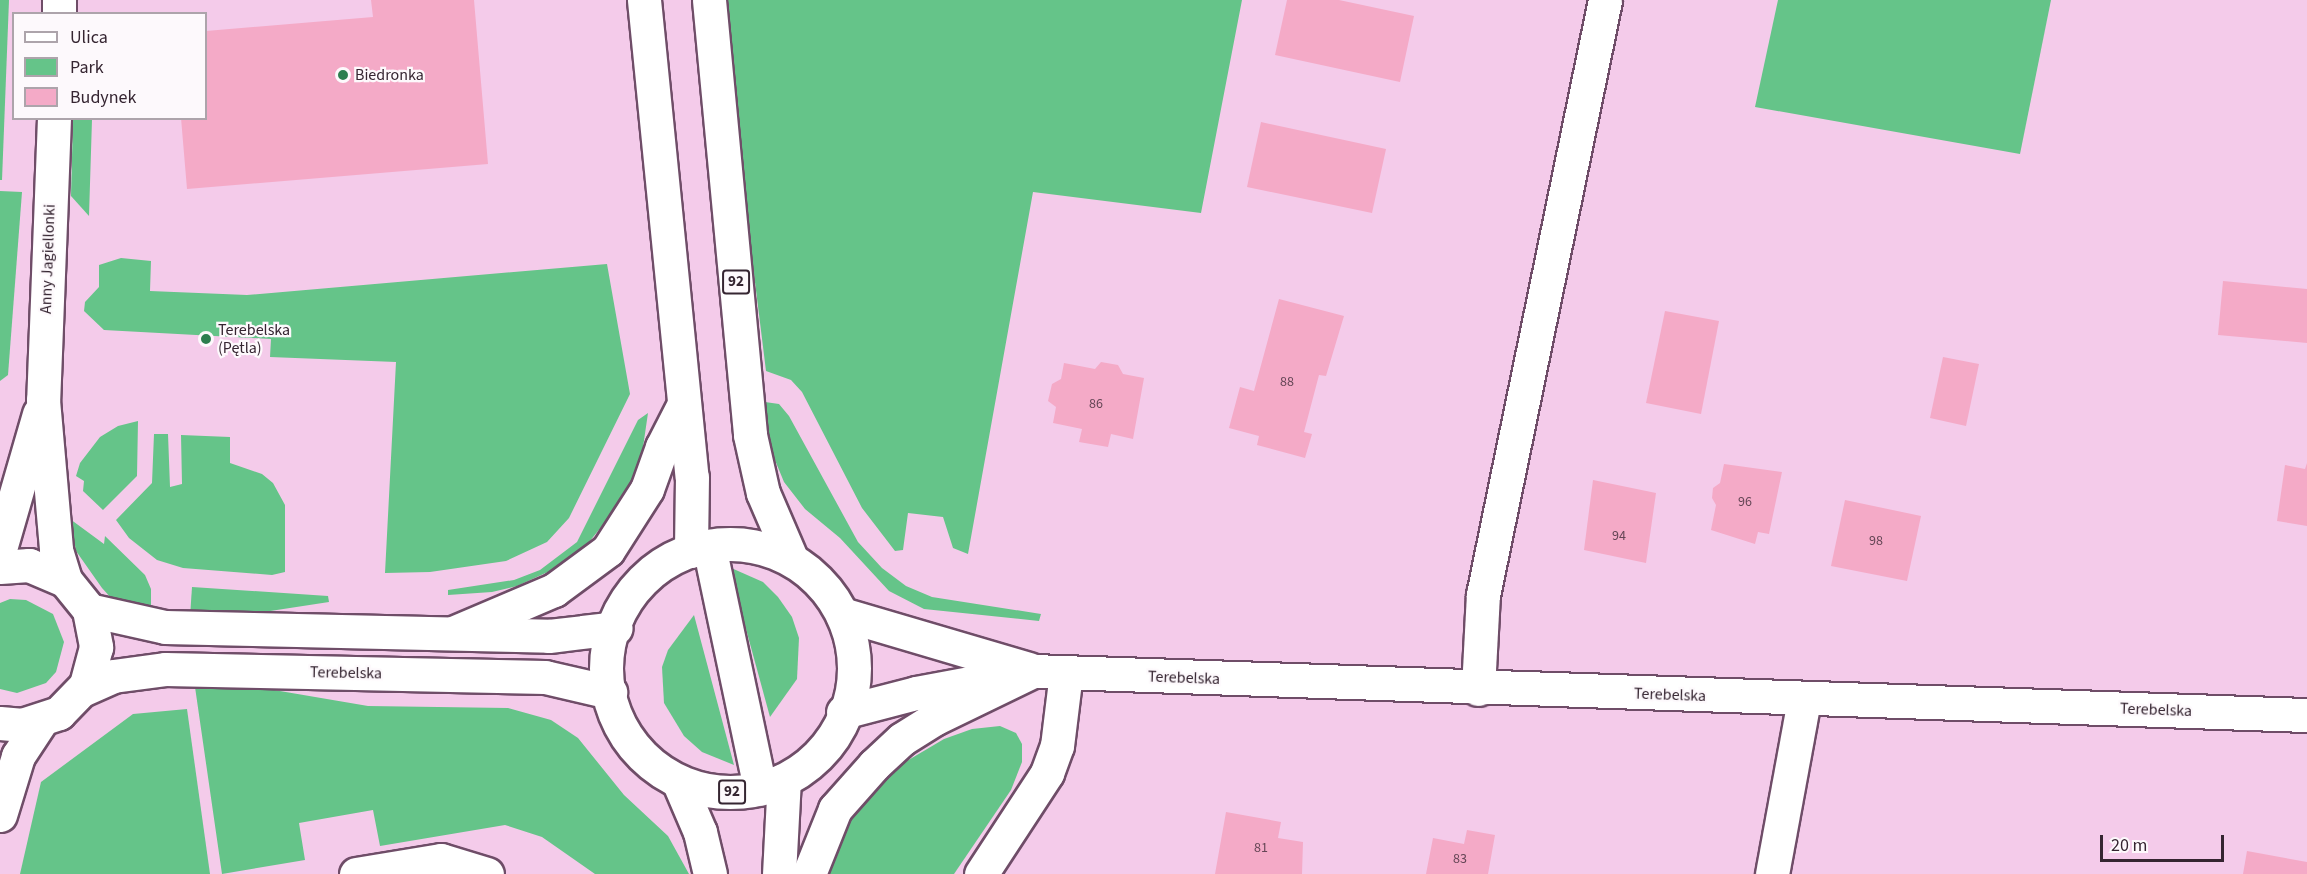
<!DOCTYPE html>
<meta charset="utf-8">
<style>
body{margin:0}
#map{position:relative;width:2307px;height:874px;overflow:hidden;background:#f4cbea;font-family:"Source Sans 3",sans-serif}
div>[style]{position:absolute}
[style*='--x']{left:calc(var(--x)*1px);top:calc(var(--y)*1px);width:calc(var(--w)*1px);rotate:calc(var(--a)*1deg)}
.green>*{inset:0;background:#65c489}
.building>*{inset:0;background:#f4aac7}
.roads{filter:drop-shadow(2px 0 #6f4d68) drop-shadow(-2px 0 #6f4d68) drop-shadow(0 2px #6f4d68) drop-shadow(0 -2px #6f4d68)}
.minor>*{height:33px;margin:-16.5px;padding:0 16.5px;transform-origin:16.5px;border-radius:16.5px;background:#fff}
.major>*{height:33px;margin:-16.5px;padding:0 16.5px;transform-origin:16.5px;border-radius:16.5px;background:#fff}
.major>.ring{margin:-16.5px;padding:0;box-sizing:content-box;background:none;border:33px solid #fff;border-radius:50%}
.dots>*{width:16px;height:16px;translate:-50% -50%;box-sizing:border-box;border:3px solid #fdf9fc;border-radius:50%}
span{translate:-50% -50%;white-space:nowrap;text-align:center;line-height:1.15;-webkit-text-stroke:4.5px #fdf9fc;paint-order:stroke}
.number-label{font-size:14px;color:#654656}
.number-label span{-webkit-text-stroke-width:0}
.shield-label span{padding:2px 4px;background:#fdf9fc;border:2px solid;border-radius:4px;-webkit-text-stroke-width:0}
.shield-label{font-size:15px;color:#352531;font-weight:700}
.poi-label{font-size:16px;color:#352531}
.left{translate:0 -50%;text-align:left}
.street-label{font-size:16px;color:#352531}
.legend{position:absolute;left:12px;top:12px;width:195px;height:108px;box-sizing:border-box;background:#fdf9fc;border:2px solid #ada4ab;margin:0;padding:8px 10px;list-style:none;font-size:18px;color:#352531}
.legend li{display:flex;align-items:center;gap:12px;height:30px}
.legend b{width:30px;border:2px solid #ada4ab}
.scale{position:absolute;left:2100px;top:835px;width:124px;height:27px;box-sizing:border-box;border:3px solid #352531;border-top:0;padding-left:8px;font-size:18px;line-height:21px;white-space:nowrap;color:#352531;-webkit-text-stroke:4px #fdf9fc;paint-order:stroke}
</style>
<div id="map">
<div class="green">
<div style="clip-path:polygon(0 0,9px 0,2px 180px,0 180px)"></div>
<div style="clip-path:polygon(720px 0,1242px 0,1201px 213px,1033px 192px,968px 554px,953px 548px,943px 517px,908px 513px,903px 550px,895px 551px,862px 508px,802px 392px,791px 380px,766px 371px)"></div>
<div style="clip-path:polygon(1778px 0,2051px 0,2020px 154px,1755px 107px)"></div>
<div style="clip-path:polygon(73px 119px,92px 119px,89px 216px,71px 196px)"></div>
<div style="clip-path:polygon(0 191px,22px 192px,8px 375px,0 381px)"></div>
<div style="clip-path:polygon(121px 258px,151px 261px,150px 291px,247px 295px,607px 264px,630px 394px,569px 518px,547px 542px,506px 561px,430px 572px,385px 573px,396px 362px,270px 357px,271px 339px,104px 330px,84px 311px,85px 302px,99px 287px,99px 265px)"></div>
<div style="clip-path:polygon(765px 402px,779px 404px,789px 416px,858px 542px,882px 568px,906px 586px,932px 597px,1041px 614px,1039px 621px,924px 609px,889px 591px,840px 538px,805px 509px,784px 482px,770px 448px)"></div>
<div style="clip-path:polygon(648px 413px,641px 461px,623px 500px,581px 552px,561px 566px,517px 586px,492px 592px,448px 595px,448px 590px,514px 580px,540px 570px,577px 542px,638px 420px)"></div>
<div style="clip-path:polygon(138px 421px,137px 476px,103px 510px,83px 491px,84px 481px,76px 476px,80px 463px,100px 437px,118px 426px)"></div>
<div style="clip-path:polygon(154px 434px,168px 434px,170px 487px,182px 484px,181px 435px,230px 437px,230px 463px,262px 474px,273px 483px,285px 505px,285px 572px,272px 575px,183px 568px,157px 560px,129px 538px,116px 520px,152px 483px)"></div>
<div style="clip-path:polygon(70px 519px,104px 544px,105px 536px,145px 575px,151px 589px,151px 613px,112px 599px,102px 588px,76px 551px)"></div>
<div style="clip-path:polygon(729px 567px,763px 582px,778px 597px,792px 617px,799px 638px,797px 679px,770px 717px)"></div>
<div style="clip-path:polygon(192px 587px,328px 596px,329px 602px,232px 617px,190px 617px)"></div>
<div style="clip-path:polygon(10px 599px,26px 600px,53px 614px,64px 642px,56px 672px,46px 683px,17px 693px,0 689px,0 603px)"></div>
<div style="clip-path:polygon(694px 615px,734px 765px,702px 752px,684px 736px,664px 703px,662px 667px,668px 650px)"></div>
<div style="clip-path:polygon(195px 687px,274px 690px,368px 706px,508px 708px,551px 720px,578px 738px,624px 795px,668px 836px,689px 874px,595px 874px,542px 837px,505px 825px,380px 846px,373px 810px,299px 823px,305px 860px,222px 874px)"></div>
<div style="clip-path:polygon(187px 709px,210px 874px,20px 874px,41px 782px,133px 714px)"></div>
<div style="clip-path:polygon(1000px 726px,1016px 733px,1022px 744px,1022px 762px,1011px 790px,954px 874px,826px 874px,853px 814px,895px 768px,944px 739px,972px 729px)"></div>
</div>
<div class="building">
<div style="clip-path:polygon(371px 0,474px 0,488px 164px,187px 189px,181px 118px,206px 118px,206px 31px,373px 17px)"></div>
<div style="clip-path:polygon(1287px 0,1339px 0,1414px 16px,1400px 82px,1275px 55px)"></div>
<div style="clip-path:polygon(1261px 122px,1386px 149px,1372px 213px,1247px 187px)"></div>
<div style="clip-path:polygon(2223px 281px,2307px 289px,2307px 343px,2218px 335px)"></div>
<div style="clip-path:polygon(1279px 299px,1344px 316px,1326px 376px,1319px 375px,1304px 432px,1312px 434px,1305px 458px,1257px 445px,1259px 436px,1229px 428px,1240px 387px,1254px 391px)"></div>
<div style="clip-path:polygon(1665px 311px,1719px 321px,1701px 414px,1646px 403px)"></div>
<div style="clip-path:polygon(1943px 357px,1979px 364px,1966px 426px,1930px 418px)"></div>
<div style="clip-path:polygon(1101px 362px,1118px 365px,1123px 374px,1144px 378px,1133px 439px,1111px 434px,1108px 447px,1079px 442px,1082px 429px,1053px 423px,1056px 407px,1048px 401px,1052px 384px,1061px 379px,1064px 363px,1095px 369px)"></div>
<div style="clip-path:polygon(2307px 463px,2307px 526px,2277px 521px,2285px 465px,2305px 469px)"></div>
<div style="clip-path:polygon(1724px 464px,1782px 472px,1769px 534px,1758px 532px,1755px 544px,1711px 530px,1716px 505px,1712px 498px,1713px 488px,1720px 483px)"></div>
<div style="clip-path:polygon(1593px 480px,1656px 493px,1646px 563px,1584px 550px)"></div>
<div style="clip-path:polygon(1845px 500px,1921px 516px,1907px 581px,1831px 566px)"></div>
<div style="clip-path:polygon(1226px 812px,1281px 822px,1278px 838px,1303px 842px,1302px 874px,1215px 874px)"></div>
<div style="clip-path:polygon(1467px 830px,1495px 835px,1488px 874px,1426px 874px,1433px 838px,1464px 844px)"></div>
<div style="clip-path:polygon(2247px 851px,2307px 862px,2307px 874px,2243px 874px)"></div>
</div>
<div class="roads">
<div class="minor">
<div style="--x:59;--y:14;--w:14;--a:-90"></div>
<div style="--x:54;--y:118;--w:282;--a:92.2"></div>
<div style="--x:43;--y:400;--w:151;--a:85"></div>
<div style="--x:56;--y:550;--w:31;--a:73"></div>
<div style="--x:709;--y:546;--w:248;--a:78.1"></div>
<div style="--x:0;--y:549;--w:141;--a:-73.9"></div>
<div style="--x:0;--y:567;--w:29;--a:-4"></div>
<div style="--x:29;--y:565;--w:39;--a:23"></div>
<div style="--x:65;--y:580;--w:38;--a:51"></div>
<div style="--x:89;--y:610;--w:38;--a:79"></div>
<div style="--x:96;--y:647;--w:39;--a:105"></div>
<div style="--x:86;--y:685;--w:39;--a:134"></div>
<div style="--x:59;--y:713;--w:38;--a:162"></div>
<div style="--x:23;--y:725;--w:23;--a:-175"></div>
<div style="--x:89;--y:610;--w:78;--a:12.6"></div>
<div style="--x:165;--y:627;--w:384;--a:1.3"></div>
<div style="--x:549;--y:636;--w:67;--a:-6.8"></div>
<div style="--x:842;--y:614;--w:195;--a:16.4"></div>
<div style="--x:1478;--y:689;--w:94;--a:-87"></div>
<div style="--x:1483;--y:595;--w:607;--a:-78.41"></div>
<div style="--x:82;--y:690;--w:34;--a:-24"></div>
<div style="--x:113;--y:676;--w:52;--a:-7.7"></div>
<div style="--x:165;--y:669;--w:380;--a:1.2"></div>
<div style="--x:545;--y:677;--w:67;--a:13"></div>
<div style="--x:843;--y:712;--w:75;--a:-14.6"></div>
<div style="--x:916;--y:693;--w:119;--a:-10.6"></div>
<div style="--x:1033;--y:671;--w:1275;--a:1.98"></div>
<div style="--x:0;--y:815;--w:62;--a:-73"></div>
<div style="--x:18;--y:756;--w:42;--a:-56.7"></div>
<div style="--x:356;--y:874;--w:86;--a:-9.4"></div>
<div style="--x:441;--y:860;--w:48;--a:16.9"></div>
<div style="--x:981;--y:874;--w:121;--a:-56.8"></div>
<div style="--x:1047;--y:773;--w:29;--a:-70"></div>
<div style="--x:1057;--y:746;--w:74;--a:-83"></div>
<div style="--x:1772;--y:874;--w:178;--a:-79.6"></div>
</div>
<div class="major">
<div style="--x:644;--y:0;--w:479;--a:84.3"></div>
<div style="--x:692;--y:477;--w:74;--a:90.8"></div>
<div style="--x:709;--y:0;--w:437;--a:84.6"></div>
<div style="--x:750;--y:435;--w:59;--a:77.4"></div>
<div style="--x:763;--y:493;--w:71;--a:66.7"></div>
<div class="ring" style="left:606px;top:544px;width:215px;height:215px"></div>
<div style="--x:453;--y:633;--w:110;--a:-23.1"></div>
<div style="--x:554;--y:590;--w:67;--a:-36.5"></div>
<div style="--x:608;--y:550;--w:72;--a:-57.4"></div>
<div style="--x:647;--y:489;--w:45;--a:-70.3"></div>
<div style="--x:662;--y:447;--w:46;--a:-62.9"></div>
<div style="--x:679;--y:783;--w:53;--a:66.8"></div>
<div style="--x:700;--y:832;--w:43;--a:76.6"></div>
<div style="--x:779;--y:874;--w:94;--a:-87"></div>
<div style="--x:809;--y:874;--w:70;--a:-68.2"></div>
<div style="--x:835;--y:809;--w:59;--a:-48.4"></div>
<div style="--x:874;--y:765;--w:38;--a:-43"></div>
<div style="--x:902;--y:739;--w:40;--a:-32"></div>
<div style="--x:936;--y:718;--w:108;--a:-25.9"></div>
</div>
</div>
<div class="dots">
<div style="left:343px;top:75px;background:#2d7e4f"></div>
<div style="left:206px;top:339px;background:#2d7e4f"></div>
</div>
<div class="number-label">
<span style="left:1287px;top:382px">88</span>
<span style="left:1096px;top:404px">86</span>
<span style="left:1745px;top:502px">96</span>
<span style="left:1619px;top:536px">94</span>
<span style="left:1876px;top:541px">98</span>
<span style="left:1261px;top:848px">81</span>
<span style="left:1460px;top:859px">83</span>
</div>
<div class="shield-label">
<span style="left:736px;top:282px">92</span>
<span style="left:732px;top:792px">92</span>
</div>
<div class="poi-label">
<span class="left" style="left:355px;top:75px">Biedronka</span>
<span class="left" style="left:218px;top:339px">Terebelska<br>(Pętla)</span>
</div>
<div class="street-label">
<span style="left:48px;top:259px;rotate:-88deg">Anny Jagiellonki</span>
<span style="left:346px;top:673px;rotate:1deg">Terebelska</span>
<span style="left:1184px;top:678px;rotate:2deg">Terebelska</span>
<span style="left:1670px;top:695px;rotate:2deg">Terebelska</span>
<span style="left:2156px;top:710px;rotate:2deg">Terebelska</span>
</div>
<ul class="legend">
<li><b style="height:8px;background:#fff"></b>Ulica</li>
<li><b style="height:16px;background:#65c489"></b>Park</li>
<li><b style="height:16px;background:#f4aac7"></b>Budynek</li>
</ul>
<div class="scale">20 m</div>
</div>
